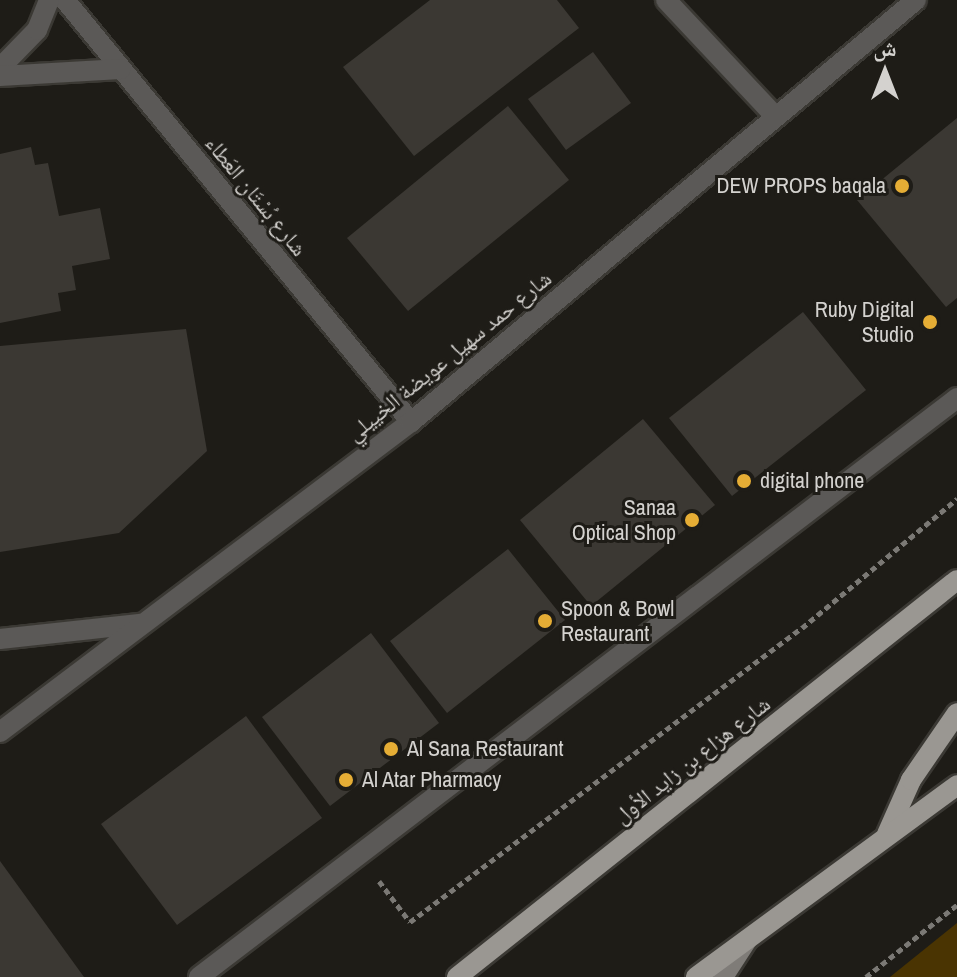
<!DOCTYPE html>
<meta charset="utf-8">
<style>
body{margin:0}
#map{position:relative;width:957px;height:977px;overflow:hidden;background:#1e1c17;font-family:"Archivo Narrow","Noto Naskh Arabic",sans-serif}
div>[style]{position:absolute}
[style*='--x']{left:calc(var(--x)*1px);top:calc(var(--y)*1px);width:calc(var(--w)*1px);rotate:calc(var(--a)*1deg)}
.green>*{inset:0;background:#4a3402}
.building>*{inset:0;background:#3b3833}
.path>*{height:5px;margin-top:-2.5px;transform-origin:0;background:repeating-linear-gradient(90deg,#7b7975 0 6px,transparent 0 10px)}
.roads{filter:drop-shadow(2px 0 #3b3934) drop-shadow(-2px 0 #3b3934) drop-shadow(0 2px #3b3934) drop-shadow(0 -2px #3b3934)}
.street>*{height:20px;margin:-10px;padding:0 10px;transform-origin:10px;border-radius:10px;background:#5b5957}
.secondary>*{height:20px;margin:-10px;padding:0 10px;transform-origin:10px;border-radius:10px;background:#7f7c78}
.primary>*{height:20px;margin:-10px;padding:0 10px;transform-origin:10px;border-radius:10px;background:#9a9792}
.dots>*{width:22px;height:22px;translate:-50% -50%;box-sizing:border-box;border:4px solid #1e1c17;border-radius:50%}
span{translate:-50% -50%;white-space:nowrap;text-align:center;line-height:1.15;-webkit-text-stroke:6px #1e1c17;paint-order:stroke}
.poi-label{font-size:22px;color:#d4d2cf}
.right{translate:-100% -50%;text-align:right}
.left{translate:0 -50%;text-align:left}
.street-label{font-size:22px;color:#d4d2cf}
.north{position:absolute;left:845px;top:32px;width:80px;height:80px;-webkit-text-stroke:6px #1e1c17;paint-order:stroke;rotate:0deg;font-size:22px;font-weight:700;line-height:32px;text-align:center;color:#d4d2cf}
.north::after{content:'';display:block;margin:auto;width:28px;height:36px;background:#d4d2cf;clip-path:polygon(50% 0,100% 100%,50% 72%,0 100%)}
</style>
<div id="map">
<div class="green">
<div style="clip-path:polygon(957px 923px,957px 977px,890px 977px)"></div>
</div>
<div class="building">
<div style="clip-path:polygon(430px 0,557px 0,579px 28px,414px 156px,343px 67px)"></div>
<div style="clip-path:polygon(593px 52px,631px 103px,566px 150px,528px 99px)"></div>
<div style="clip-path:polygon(508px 106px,569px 180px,408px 311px,347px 238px)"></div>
<div style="clip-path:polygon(957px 118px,957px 298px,946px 307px,857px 200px)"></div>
<div style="clip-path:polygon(31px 147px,35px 165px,48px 163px,59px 216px,100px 208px,110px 259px,72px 266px,76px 290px,58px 293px,61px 311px,0 323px,0 154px)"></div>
<div style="clip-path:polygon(803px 312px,866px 390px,732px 496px,669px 418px)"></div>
<div style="clip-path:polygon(186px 329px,207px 451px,119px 533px,0 552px,0 346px)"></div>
<div style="clip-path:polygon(643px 419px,715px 505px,591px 606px,520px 520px)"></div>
<div style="clip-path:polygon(508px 549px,565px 620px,447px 713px,390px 641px)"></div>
<div style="clip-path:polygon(371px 633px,439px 723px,330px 806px,262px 717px)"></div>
<div style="clip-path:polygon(246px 716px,322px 818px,177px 925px,101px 824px)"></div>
<div style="clip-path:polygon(0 861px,84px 977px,0 977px)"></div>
</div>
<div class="path">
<div style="--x:379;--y:881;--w:51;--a:52.9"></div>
<div style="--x:410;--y:922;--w:490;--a:-36.9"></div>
<div style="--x:802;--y:628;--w:202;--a:-39.8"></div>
<div style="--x:866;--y:977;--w:116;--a:-38.4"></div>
</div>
<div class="roads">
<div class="street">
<div style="--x:65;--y:0;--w:546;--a:50.65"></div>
<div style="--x:666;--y:0;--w:159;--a:46.8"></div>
<div style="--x:0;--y:68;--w:53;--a:-45.8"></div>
<div style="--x:37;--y:30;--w:32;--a:-68"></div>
<div style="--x:0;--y:76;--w:121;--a:-3.3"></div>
<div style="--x:0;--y:639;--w:140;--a:-6.2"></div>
<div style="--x:0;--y:732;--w:515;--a:-37.03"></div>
<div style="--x:411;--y:422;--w:658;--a:-39.88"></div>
<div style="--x:199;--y:977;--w:954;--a:-37.37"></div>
</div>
<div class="secondary">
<div style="--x:723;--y:977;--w:44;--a:-57"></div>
</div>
<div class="primary">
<div style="--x:887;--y:834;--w:59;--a:-66"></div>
<div style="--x:911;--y:780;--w:81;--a:-55.5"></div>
<div style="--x:457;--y:977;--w:638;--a:-38.45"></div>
<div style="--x:696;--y:977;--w:324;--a:-36.3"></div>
</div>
</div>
<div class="dots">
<div style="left:902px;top:186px;background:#e5ad35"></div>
<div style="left:930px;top:322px;background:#e5ad35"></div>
<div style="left:744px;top:481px;background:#e5ad35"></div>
<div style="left:692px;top:520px;background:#e5ad35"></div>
<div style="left:545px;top:621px;background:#e5ad35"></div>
<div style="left:391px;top:749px;background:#e5ad35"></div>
<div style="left:346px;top:780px;background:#e5ad35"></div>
</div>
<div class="poi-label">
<span class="right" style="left:886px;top:186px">DEW PROPS baqala</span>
<span class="right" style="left:914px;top:322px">Ruby Digital<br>Studio</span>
<span class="left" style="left:760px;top:481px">digital phone</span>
<span class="right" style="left:676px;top:520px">Sanaa<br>Optical Shop</span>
<span class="left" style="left:561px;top:621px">Spoon &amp; Bowl<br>Restaurant</span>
<span class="left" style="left:407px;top:749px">Al Sana Restaurant</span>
<span class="left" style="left:362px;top:780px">Al Atar Pharmacy</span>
</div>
<div class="street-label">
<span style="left:256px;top:196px;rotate:51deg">شارع بُسْتَان العَطاء</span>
<span style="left:449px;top:356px;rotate:-39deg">شارع حمد سهيل عويضة الخييلي</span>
<span style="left:692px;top:760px;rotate:-38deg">شارع هزاع بن زايد الأول</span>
</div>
<div class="north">ش</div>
</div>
